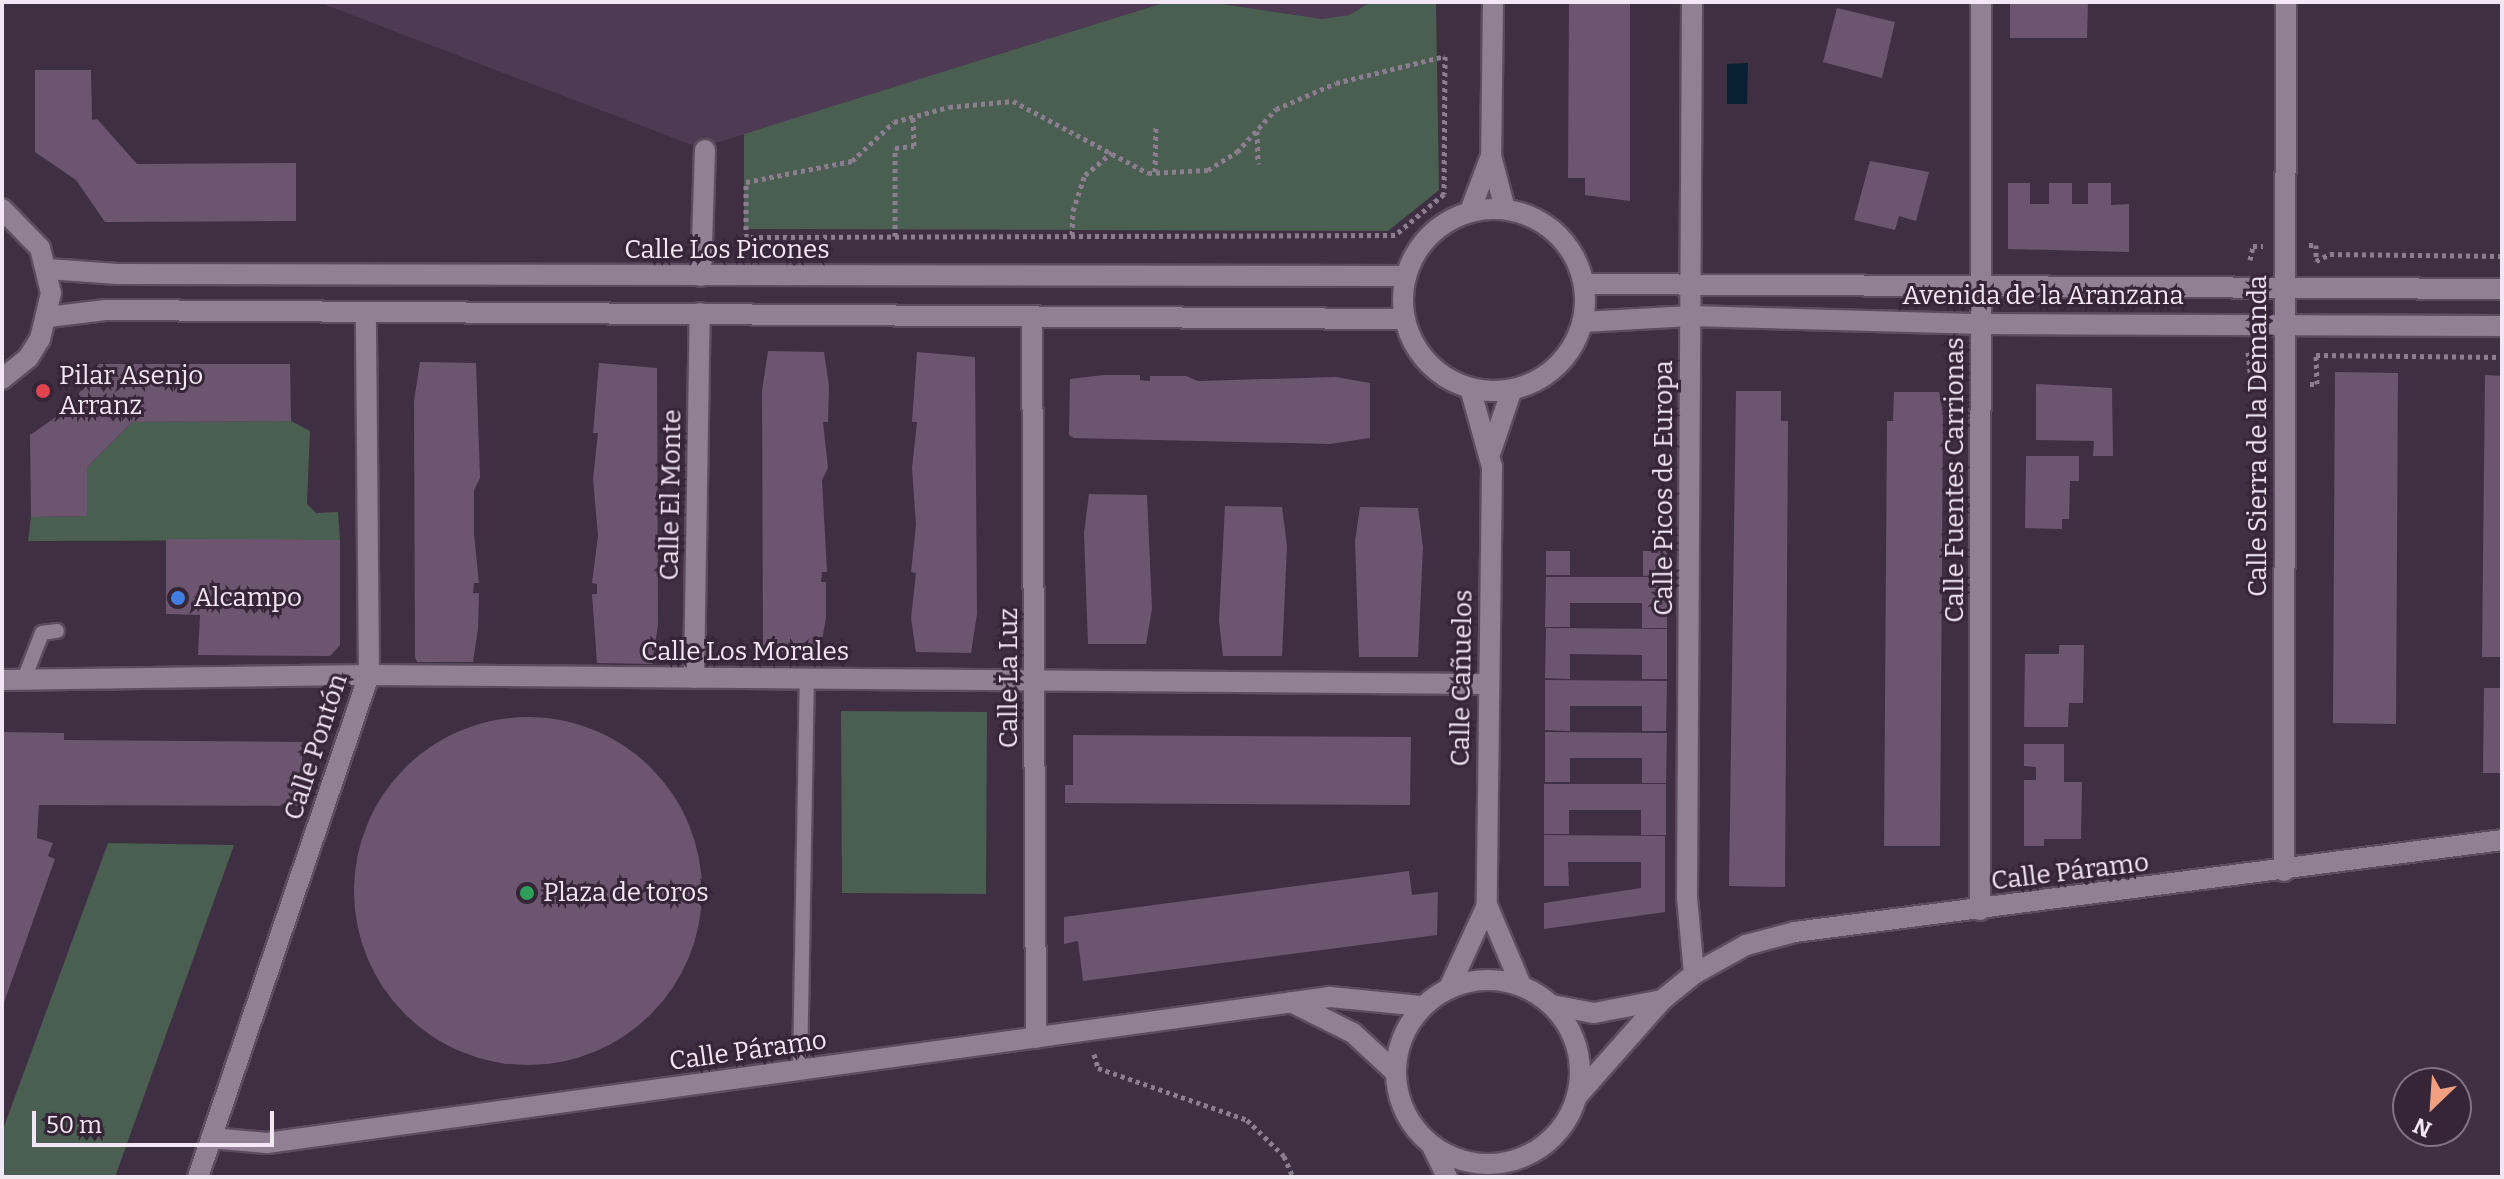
<!DOCTYPE html>
<meta charset="utf-8">
<style>
body{margin:0}
#map{position:relative;width:2504px;height:1179px;overflow:hidden;background:#3f2f42;font-family:Bitter,serif}
div>[style]{position:absolute}
[style*='--x']{left:calc(var(--x)*1px);top:calc(var(--y)*1px);width:calc(var(--w)*1px);rotate:calc(var(--a)*1deg)}
.built>*{inset:0;background:#4e3a52}
.green>*{inset:0;background:#4b5e52}
.water>*{inset:0;background:#091f32}
.building>*{inset:0;background:#6c566f}
.round{border-radius:50%}
.path>*{height:5px;margin-top:-2.5px;transform-origin:0;background:repeating-linear-gradient(90deg,#8b7e8e 0 4px,transparent 0 8px)}
.roads{filter:drop-shadow(2px 0 #5b4d5d) drop-shadow(-2px 0 #5b4d5d) drop-shadow(0 2px #5b4d5d) drop-shadow(0 -2px #5b4d5d)}
.service>*{height:14px;margin:-7px;padding:0 7px;transform-origin:7px;border-radius:7px;background:#917f94}
.minor>*{height:20px;margin:-10px;padding:0 10px;transform-origin:10px;border-radius:10px;background:#917f94}
.tertiary>*{height:20px;margin:-10px;padding:0 10px;transform-origin:10px;border-radius:10px;background:#917f94}
.tertiary>.ring{margin:-10px;padding:0;box-sizing:content-box;background:none;border:20px solid #917f94;border-radius:50%}
.dots>*{width:22px;height:22px;translate:-50% -50%;box-sizing:border-box;border:4px solid #352537;border-radius:50%}
span{translate:-50% -50%;white-space:nowrap;text-align:center;line-height:1.15;-webkit-text-stroke:6px #352537;paint-order:stroke}
.street-label{font-size:26px;color:#f2e8f4}
.poi-label{font-size:26px;color:#f2e8f4}
.left{translate:0 -50%;text-align:left}
.frame{position:absolute;inset:0;border:4px solid #f2e8f4;pointer-events:none}
.north{position:absolute;left:2392px;top:1067px;width:80px;height:80px;box-sizing:border-box;background:#352537;border:2px solid #817383;border-radius:50%;rotate:205deg;font-size:22px;font-weight:700;line-height:32px;text-align:center;color:#f2e8f4}
.north::after{content:'';display:block;margin:auto;width:28px;height:36px;background:#f2a07f;clip-path:polygon(50% 0,100% 100%,50% 72%,0 100%)}
.scale{position:absolute;left:32px;top:1111px;width:242px;height:36px;box-sizing:border-box;border:4px solid #f2e8f4;border-top:0;padding-left:10px;font-size:24px;line-height:28px;white-space:nowrap;color:#f2e8f4;-webkit-text-stroke:6px #352537;paint-order:stroke}
</style>
<div id="map">
<div class="built">
<div style="clip-path:polygon(318px 2px,1166px 2px,719px 142px,692px 145px)"></div>
<div style="clip-path:polygon(1209px 2px,1371px 2px,1349px 15px,1322px 19px)"></div>
</div>
<div class="green">
<div style="clip-path:polygon(1166px 2px,1209px 2px,1322px 19px,1349px 15px,1371px 2px,1436px 2px,1439px 190px,1388px 231px,744px 229px,744px 134px)"></div>
<div style="clip-path:polygon(291px 421px,310px 431px,307px 504px,316px 513px,338px 512px,340px 540px,28px 541px,31px 517px,87px 516px,87px 467px,132px 422px)"></div>
<div style="clip-path:polygon(841px 711px,987px 712px,986px 894px,842px 893px)"></div>
<div style="clip-path:polygon(108px 843px,234px 845px,115px 1177px,2px 1177px,2px 1132px)"></div>
</div>
<div class="water">
<div style="clip-path:polygon(1748px 63px,1747px 104px,1727px 104px,1727px 64px)"></div>
</div>
<div class="building">
<div style="clip-path:polygon(1569px 2px,1630px 2px,1630px 201px,1585px 195px,1585px 178px,1568px 178px)"></div>
<div style="clip-path:polygon(2010px 2px,2088px 2px,2087px 38px,2010px 38px)"></div>
<div style="clip-path:polygon(1837px 8px,1895px 22px,1882px 78px,1823px 62px)"></div>
<div style="clip-path:polygon(35px 70px,91px 70px,92px 120px,97px 119px,137px 164px,296px 163px,296px 221px,105px 222px,76px 180px,35px 152px)"></div>
<div style="clip-path:polygon(1870px 161px,1929px 172px,1916px 221px,1899px 216px,1895px 230px,1854px 220px)"></div>
<div style="clip-path:polygon(2008px 183px,2030px 183px,2030px 204px,2049px 204px,2049px 183px,2072px 183px,2072px 204px,2088px 204px,2088px 183px,2111px 183px,2111px 205px,2129px 204px,2129px 252px,2008px 249px)"></div>
<div style="clip-path:polygon(768px 351px,824px 352px,829px 386px,828px 422px,823px 422px,828px 468px,822px 480px,827px 572px,822px 572px,821px 582px,826px 582px,826px 618px,820px 652px,765px 652px,763px 646px,762px 391px)"></div>
<div style="clip-path:polygon(917px 352px,975px 357px,977px 614px,971px 653px,916px 652px,911px 618px,916px 573px,911px 572px,916px 525px,912px 468px,917px 422px,912px 422px)"></div>
<div style="clip-path:polygon(420px 362px,476px 363px,480px 478px,474px 490px,474px 534px,479px 583px,474px 583px,473px 593px,479px 593px,478px 629px,473px 662px,417px 662px,415px 657px,414px 401px)"></div>
<div style="clip-path:polygon(599px 363px,657px 368px,658px 625px,652px 664px,597px 663px,592px 594px,597px 594px,597px 584px,592px 583px,598px 536px,593px 479px,598px 433px,593px 433px)"></div>
<div style="clip-path:polygon(99px 364px,290px 364px,291px 421px,132px 422px,87px 467px,87px 516px,31px 517px,30px 435px,69px 408px)"></div>
<div style="clip-path:polygon(2335px 372px,2398px 373px,2396px 724px,2333px 723px)"></div>
<div style="clip-path:polygon(1104px 375px,1140px 375px,1140px 380px,1150px 381px,1150px 376px,1186px 376px,1198px 381px,1336px 377px,1370px 383px,1370px 438px,1330px 444px,1074px 438px,1069px 435px,1070px 379px)"></div>
<div style="clip-path:polygon(2485px 375px,2502px 376px,2502px 657px,2482px 657px)"></div>
<div style="clip-path:polygon(2036px 384px,2112px 388px,2113px 456px,2093px 456px,2094px 441px,2036px 440px)"></div>
<div style="clip-path:polygon(1736px 391px,1781px 391px,1781px 421px,1788px 421px,1785px 887px,1729px 886px)"></div>
<div style="clip-path:polygon(1894px 392px,1939px 392px,1943px 413px,1940px 846px,1884px 846px,1887px 421px,1893px 421px)"></div>
<div style="clip-path:polygon(2026px 456px,2079px 456px,2079px 481px,2070px 481px,2069px 519px,2062px 519px,2062px 529px,2025px 528px)"></div>
<div style="clip-path:polygon(1089px 494px,1147px 495px,1152px 609px,1146px 644px,1088px 644px,1084px 533px)"></div>
<div style="clip-path:polygon(1225px 506px,1282px 507px,1287px 546px,1282px 656px,1223px 656px,1219px 621px)"></div>
<div style="clip-path:polygon(1360px 507px,1418px 508px,1423px 547px,1418px 657px,1359px 657px,1355px 541px)"></div>
<div style="clip-path:polygon(166px 539px,340px 540px,340px 645px,330px 656px,198px 655px,200px 615px,166px 614px)"></div>
<div style="clip-path:polygon(1546px 551px,1570px 551px,1570px 575px,1546px 575px)"></div>
<div style="clip-path:polygon(1643px 551px,1667px 551px,1667px 575px,1643px 576px)"></div>
<div style="clip-path:polygon(1546px 577px,1667px 577px,1667px 628px,1642px 628px,1642px 603px,1570px 603px,1570px 627px,1545px 627px)"></div>
<div style="clip-path:polygon(1546px 628px,1667px 629px,1667px 679px,1642px 679px,1642px 655px,1570px 654px,1570px 679px,1545px 678px)"></div>
<div style="clip-path:polygon(2059px 645px,2084px 645px,2083px 703px,2069px 703px,2068px 727px,2024px 727px,2025px 654px,2059px 654px)"></div>
<div style="clip-path:polygon(1545px 680px,1667px 681px,1666px 731px,1642px 731px,1642px 706px,1570px 706px,1570px 731px,1545px 730px)"></div>
<div style="clip-path:polygon(2484px 688px,2502px 688px,2502px 773px,2483px 773px)"></div>
<div class="round" style="left:354px;top:717px;width:348px;height:348px"></div>
<div style="clip-path:polygon(2px 732px,64px 733px,64px 740px,302px 742px,302px 794px,308px 794px,308px 806px,39px 805px,37px 838px,53px 843px,48px 856px,55px 859px,2px 1008px)"></div>
<div style="clip-path:polygon(1545px 732px,1667px 733px,1666px 783px,1642px 783px,1642px 758px,1570px 758px,1570px 782px,1545px 782px)"></div>
<div style="clip-path:polygon(1073px 735px,1411px 737px,1410px 805px,1065px 803px,1065px 785px,1073px 785px)"></div>
<div style="clip-path:polygon(2024px 744px,2064px 744px,2064px 782px,2082px 782px,2081px 839px,2044px 839px,2044px 846px,2024px 846px,2024px 780px,2036px 780px,2036px 767px,2024px 766px)"></div>
<div style="clip-path:polygon(1544px 784px,1666px 784px,1666px 835px,1641px 835px,1641px 810px,1569px 810px,1569px 834px,1544px 834px)"></div>
<div style="clip-path:polygon(1544px 835px,1665px 836px,1665px 912px,1544px 929px,1544px 903px,1641px 888px,1641px 862px,1568px 862px,1569px 886px,1544px 886px)"></div>
<div style="clip-path:polygon(1409px 871px,1412px 895px,1438px 892px,1437px 935px,1083px 981px,1078px 941px,1064px 944px,1064px 917px)"></div>
</div>
<div class="path">
<div style="--x:1445;--y:56;--w:138;--a:90.4"></div>
<div style="--x:1444;--y:194;--w:64;--a:140.1"></div>
<div style="--x:1395;--y:235;--w:649;--a:179.82"></div>
<div style="--x:746;--y:237;--w:55;--a:-90"></div>
<div style="--x:746;--y:182;--w:108;--a:-11.2"></div>
<div style="--x:852;--y:161;--w:57;--a:-42.9"></div>
<div style="--x:894;--y:122;--w:57;--a:-15.3"></div>
<div style="--x:949;--y:107;--w:64;--a:-5.4"></div>
<div style="--x:1013;--y:101;--w:153;--a:28.1"></div>
<div style="--x:1148;--y:173;--w:60;--a:-2.9"></div>
<div style="--x:1208;--y:170;--w:34;--a:-32"></div>
<div style="--x:1237;--y:152;--w:58;--a:-47.8"></div>
<div style="--x:1276;--y:109;--w:65;--a:-23.4"></div>
<div style="--x:1336;--y:83;--w:112;--a:-13.9"></div>
<div style="--x:1257;--y:131;--w:33;--a:88"></div>
<div style="--x:1155;--y:172;--w:46;--a:-88.8"></div>
<div style="--x:1072;--y:235;--w:24;--a:-88"></div>
<div style="--x:1073;--y:211;--w:38;--a:-72"></div>
<div style="--x:1085;--y:175;--w:35;--a:-40"></div>
<div style="--x:895;--y:236;--w:88;--a:-90"></div>
<div style="--x:895;--y:148;--w:19;--a:-6"></div>
<div style="--x:914;--y:146;--w:29;--a:-92"></div>
<div style="--x:2309;--y:245;--w:7;--a:0"></div>
<div style="--x:2316;--y:245;--w:16;--a:90"></div>
<div style="--x:2316;--y:261;--w:16;--a:-27"></div>
<div style="--x:2330;--y:254;--w:172;--a:0.7"></div>
<div style="--x:2250;--y:260;--w:14;--a:-78"></div>
<div style="--x:2253;--y:246;--w:10;--a:0"></div>
<div style="--x:2248;--y:352;--w:27;--a:84"></div>
<div style="--x:2251;--y:379;--w:9;--a:6"></div>
<div style="--x:2310;--y:384;--w:7;--a:0"></div>
<div style="--x:2317;--y:384;--w:29;--a:-92"></div>
<div style="--x:2316;--y:355;--w:186;--a:0.6"></div>
<div style="--x:1094;--y:1054;--w:15;--a:74"></div>
<div style="--x:1098;--y:1068;--w:158;--a:19.2"></div>
<div style="--x:1247;--y:1120;--w:52;--a:44.2"></div>
<div style="--x:1284;--y:1156;--w:23;--a:67"></div>
</div>
<div class="roads">
<div class="service">
<div style="--x:24;--y:679;--w:49;--a:-68.6"></div>
<div style="--x:42;--y:633;--w:15;--a:-8"></div>
<div style="--x:800;--y:1071;--w:393;--a:-89"></div>
</div>
<div class="minor">
<div style="--x:1493;--y:2;--w:154;--a:90.7"></div>
<div style="--x:1491;--y:156;--w:55;--a:75.2"></div>
<div style="--x:1692;--y:2;--w:895;--a:90.32"></div>
<div style="--x:1687;--y:897;--w:77;--a:84.8"></div>
<div style="--x:2;--y:209;--w:54;--a:45.7"></div>
<div style="--x:40;--y:248;--w:46;--a:76.3"></div>
<div style="--x:51;--y:293;--w:47;--a:103.4"></div>
<div style="--x:40;--y:339;--w:22;--a:122"></div>
<div style="--x:28;--y:358;--w:33;--a:141"></div>
<div style="--x:1470;--y:211;--w:59;--a:-69.1"></div>
<div style="--x:48;--y:269;--w:69;--a:4.1"></div>
<div style="--x:117;--y:274;--w:1289;--a:0.09"></div>
<div style="--x:701;--y:276;--w:126;--a:-88.2"></div>
<div style="--x:48;--y:317;--w:58;--a:-6.9"></div>
<div style="--x:106;--y:310;--w:1299;--a:0.4"></div>
<div style="--x:1032;--y:318;--w:720;--a:89.68"></div>
<div style="--x:694;--y:678;--w:365;--a:-89.1"></div>
<div style="--x:2;--y:680;--w:367;--a:-0.8"></div>
<div style="--x:369;--y:675;--w:1119;--a:0.46"></div>
<div style="--x:2284;--y:871;--w:548;--a:-89.9"></div>
<div style="--x:1980;--y:910;--w:908;--a:-89.94"></div>
<div style="--x:1291;--y:1002;--w:69;--a:26.6"></div>
<div style="--x:1353;--y:1033;--w:56;--a:42.8"></div>
<div style="--x:1552;--y:1005;--w:43;--a:10.8"></div>
<div style="--x:1594;--y:1013;--w:69;--a:-10.8"></div>
<div style="--x:1578;--y:1095;--w:127;--a:-48.5"></div>
<div style="--x:1662;--y:1000;--w:41;--a:-39.1"></div>
<div style="--x:1694;--y:974;--w:60;--a:-29.1"></div>
<div style="--x:1746;--y:945;--w:51;--a:-14.9"></div>
<div style="--x:1795;--y:932;--w:713;--a:-7.41"></div>
<div style="--x:211;--y:1138;--w:56;--a:5.1"></div>
<div style="--x:267;--y:1143;--w:1073;--a:-7.82"></div>
<div style="--x:1330;--y:997;--w:91;--a:5.6"></div>
<div style="--x:198;--y:1177;--w:530;--a:-71.19"></div>
<div style="--x:369;--y:675;--w:361;--a:-90.5"></div>
</div>
<div class="tertiary">
<div class="ring" style="left:1403px;top:209px;width:162px;height:162px"></div>
<div style="--x:1585;--y:284;--w:917;--a:0.31"></div>
<div style="--x:1583;--y:322;--w:108;--a:-3.2"></div>
<div style="--x:1691;--y:316;--w:291;--a:1.6"></div>
<div style="--x:1982;--y:324;--w:520;--a:0.22"></div>
<div style="--x:2285;--y:323;--w:321;--a:-89.8"></div>
<div style="--x:1470;--y:388;--w:82;--a:74.4"></div>
<div style="--x:1492;--y:467;--w:438;--a:90.7"></div>
<div style="--x:1487;--y:905;--w:87;--a:67"></div>
<div style="--x:1491;--y:451;--w:65;--a:-71.3"></div>
<div class="ring" style="left:1396px;top:980px;width:164px;height:164px"></div>
<div style="--x:1450;--y:986;--w:89;--a:-65.4"></div>
<div style="--x:1433;--y:1148;--w:32;--a:64"></div>
</div>
</div>
<div class="dots">
<div style="left:43px;top:391px;background:#e0444e"></div>
<div style="left:178px;top:598px;background:#3f7fe0"></div>
<div style="left:527px;top:893px;background:#2e9e5b"></div>
</div>
<div class="street-label">
<span style="left:727px;top:250px">Calle Los Picones</span>
<span style="left:2043px;top:296px">Avenida de la Aranzana</span>
<span style="left:2258px;top:436px;rotate:-90deg">Calle Sierra de la Demanda</span>
<span style="left:1955px;top:480px;rotate:-90deg">Calle Fuentes Carrionas</span>
<span style="left:1664px;top:488px;rotate:-90deg">Calle Picos de Europa</span>
<span style="left:671px;top:495px;rotate:-89deg">Calle El Monte</span>
<span style="left:745px;top:652px">Calle Los Morales</span>
<span style="left:1009px;top:678px;rotate:-90deg">Calle La Luz</span>
<span style="left:1462px;top:678px;rotate:-89deg">Calle Cañuelos</span>
<span style="left:316px;top:747px;rotate:-72deg">Calle Pontón</span>
<span style="left:2070px;top:872px;rotate:-7deg">Calle Páramo</span>
<span style="left:748px;top:1051px;rotate:-8deg">Calle Páramo</span>
</div>
<div class="poi-label">
<span class="left" style="left:59px;top:391px">Pilar Asenjo<br>Arranz</span>
<span class="left" style="left:194px;top:598px">Alcampo</span>
<span class="left" style="left:543px;top:893px">Plaza de toros</span>
</div>
<div class="frame"></div>
<div class="north">N</div>
<div class="scale">50 m</div>
</div>
